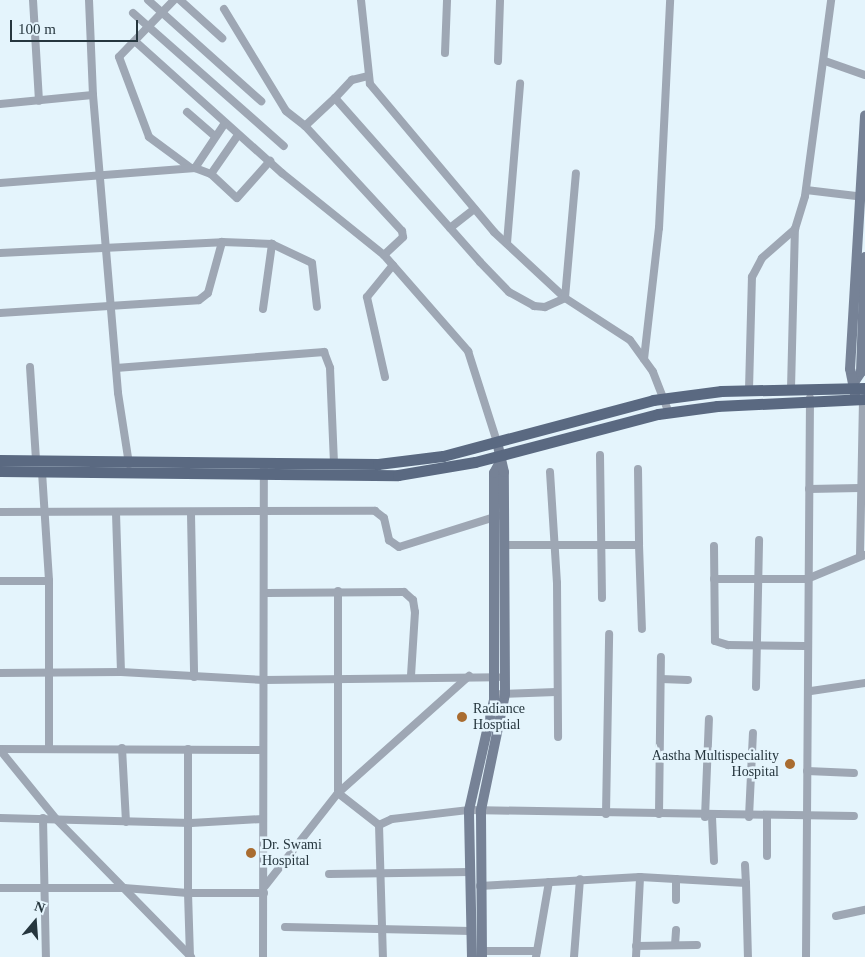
<!DOCTYPE html>
<html>
<head>
<meta charset="utf-8">
<style>
  body { margin:0 }
  #map { position:relative; width:865px; height:957px; overflow:hidden; background:#e4f4fc; font-family:"Times New Roman",serif }
  div>[style] { position:absolute }
  .street>* { height:8px; margin:-4px; padding:0 4px; transform-origin:4px; border-radius:4px; background:#9ea7b4 }
  .secondary>* { height:10px; margin:-5px; padding:0 5px; transform-origin:5px; border-radius:5px; background:#768296 }
  .primary>* { height:11px; margin:-5.5px; padding:0 5.5px; transform-origin:5.5px; border-radius:5.5px; background:#5a6981 }
  .dots>* { width:14px; height:14px; translate:-50% -50%; box-sizing:border-box; border:2px solid #e4f4fc; border-radius:50% }
  span { translate:-50% -50%; white-space:nowrap; text-align:center; line-height:1.15; -webkit-text-stroke:5px #e4f4fc; paint-order:stroke }
  .poi-label { font-size:14px; color:#26363e }
  .left { translate:0 -50%; text-align:left }
  .right { translate:-100% -50%; text-align:right }
  .north { position:absolute; left:10px; top:897px; width:50px; height:50px; -webkit-text-stroke:4px #e4f4fc; paint-order:stroke; rotate:18deg; font-size:14px; font-weight:700; line-height:20px; text-align:center; color:#26363e }
  .north::after { content:''; display:block; margin:auto; width:18px; height:22px; background:#26363e; clip-path:polygon(50% 0,100% 100%,50% 72%,0 100%) }
  .scale { position:absolute; left:10px; top:20px; width:128px; height:22px; box-sizing:border-box; border:2px solid #26363e; border-top:0; padding-left:6px; font-size:15px; line-height:18px; white-space:nowrap; color:#26363e; -webkit-text-stroke:4px #e4f4fc; paint-order:stroke }
</style>
</head>
<body>
<div id="map">
  <div class="street">
    <i style="left:33px;top:0;width:101px;rotate:86.6deg"></i>
    <i style="left:89px;top:0;width:95px;rotate:87.6deg"></i>
    <i style="left:148px;top:0;width:152px;rotate:41.8deg"></i>
    <i style="left:174px;top:0;width:79px;rotate:134deg"></i>
    <i style="left:119px;top:57px;width:85px;rotate:69.4deg"></i>
    <i style="left:149px;top:137px;width:52px;rotate:36.4deg"></i>
    <i style="left:180px;top:0;width:57px;rotate:42.1deg"></i>
    <i style="left:361px;top:0;width:84px;rotate:83.9deg"></i>
    <i style="left:370px;top:84px;width:193px;rotate:50deg"></i>
    <i style="left:494px;top:232px;width:97px;rotate:42.9deg"></i>
    <i style="left:565px;top:298px;width:77px;rotate:32.9deg"></i>
    <i style="left:630px;top:340px;width:39px;rotate:54deg"></i>
    <i style="left:653px;top:372px;width:44px;rotate:68.7deg"></i>
    <i style="left:224px;top:9px;width:119px;rotate:58.7deg"></i>
    <i style="left:286px;top:111px;width:24px;rotate:38deg"></i>
    <i style="left:133px;top:13px;width:201px;rotate:41.4deg"></i>
    <i style="left:137px;top:43px;width:195px;rotate:41.9deg"></i>
    <i style="left:282px;top:173px;width:131px;rotate:38.8deg"></i>
    <i style="left:384px;top:255px;width:128px;rotate:48.8deg"></i>
    <i style="left:468px;top:351px;width:96px;rotate:72.3deg"></i>
    <i style="left:445px;top:53px;width:53px;rotate:-87.8deg"></i>
    <i style="left:498px;top:61px;width:61px;rotate:-88.1deg"></i>
    <i style="left:825px;top:61px;width:42px;rotate:19.3deg"></i>
    <i style="left:335px;top:98px;width:25px;rotate:-47deg"></i>
    <i style="left:352px;top:80px;width:16px;rotate:-14deg"></i>
    <i style="left:0;top:104px;width:93px;rotate:-5.5deg"></i>
    <i style="left:93px;top:95px;width:299px;rotate:85.2deg"></i>
    <i style="left:118px;top:393px;width:72px;rotate:81.2deg"></i>
    <i style="left:187px;top:112px;width:37px;rotate:41deg"></i>
    <i style="left:195px;top:168px;width:54px;rotate:-56.3deg"></i>
    <i style="left:211px;top:174px;width:47px;rotate:-55.3deg"></i>
    <i style="left:0;top:183px;width:196px;rotate:-4.4deg"></i>
    <i style="left:195px;top:168px;width:17px;rotate:21deg"></i>
    <i style="left:211px;top:174px;width:35px;rotate:43deg"></i>
    <i style="left:237px;top:198px;width:50px;rotate:-48.3deg"></i>
    <i style="left:806px;top:190px;width:59px;rotate:6.8deg"></i>
    <i style="left:450px;top:228px;width:31px;rotate:-38deg"></i>
    <i style="left:507px;top:243px;width:160px;rotate:-85.3deg"></i>
    <i style="left:0;top:253px;width:222px;rotate:-2.8deg"></i>
    <i style="left:222px;top:242px;width:50px;rotate:2.3deg"></i>
    <i style="left:272px;top:244px;width:44px;rotate:25.4deg"></i>
    <i style="left:312px;top:263px;width:44px;rotate:83.5deg"></i>
    <i style="left:384px;top:255px;width:26px;rotate:-43deg"></i>
    <i style="left:403px;top:237px;width:6px;rotate:-99deg"></i>
    <i style="left:402px;top:231px;width:143px;rotate:-132.7deg"></i>
    <i style="left:305px;top:126px;width:41px;rotate:-43deg"></i>
    <i style="left:335px;top:98px;width:219px;rotate:48.5deg"></i>
    <i style="left:480px;top:262px;width:42px;rotate:46deg"></i>
    <i style="left:509px;top:292px;width:29px;rotate:29deg"></i>
    <i style="left:534px;top:306px;width:11px;rotate:5deg"></i>
    <i style="left:545px;top:307px;width:22px;rotate:-24deg"></i>
    <i style="left:565px;top:298px;width:125px;rotate:-85deg"></i>
    <i style="left:263px;top:309px;width:66px;rotate:-82.1deg"></i>
    <i style="left:0;top:313px;width:199px;rotate:-3.7deg"></i>
    <i style="left:199px;top:300px;width:11px;rotate:-38deg"></i>
    <i style="left:208px;top:293px;width:53px;rotate:-74.6deg"></i>
    <i style="left:644px;top:359px;width:132px;rotate:-83.5deg"></i>
    <i style="left:659px;top:228px;width:228px;rotate:-87.2deg"></i>
    <i style="left:30px;top:367px;width:94px;rotate:86.3deg"></i>
    <i style="left:116px;top:368px;width:209px;rotate:-4.4deg"></i>
    <i style="left:324px;top:352px;width:17px;rotate:69deg"></i>
    <i style="left:330px;top:368px;width:96px;rotate:87.6deg"></i>
    <i style="left:385px;top:377px;width:82px;rotate:-102.7deg"></i>
    <i style="left:367px;top:297px;width:41px;rotate:-50.9deg"></i>
    <i style="left:791px;top:389px;width:160px;rotate:-88.6deg"></i>
    <i style="left:795px;top:229px;width:34px;rotate:-73deg"></i>
    <i style="left:805px;top:196px;width:198px;rotate:-82.4deg"></i>
    <i style="left:749px;top:390px;width:113px;rotate:-88.5deg"></i>
    <i style="left:752px;top:277px;width:21px;rotate:-62deg"></i>
    <i style="left:762px;top:258px;width:44px;rotate:-41.3deg"></i>
    <i style="left:600px;top:455px;width:143px;rotate:89.2deg"></i>
    <i style="left:638px;top:469px;width:76px;rotate:89.2deg"></i>
    <i style="left:42px;top:472px;width:109px;rotate:86.3deg"></i>
    <i style="left:49px;top:581px;width:167px;rotate:90deg"></i>
    <i style="left:550px;top:472px;width:111px;rotate:86.4deg"></i>
    <i style="left:557px;top:583px;width:154px;rotate:89.6deg"></i>
    <i style="left:809px;top:489px;width:51px;rotate:-1.1deg"></i>
    <i style="left:0;top:512px;width:375px;rotate:-0.2deg"></i>
    <i style="left:375px;top:511px;width:11px;rotate:38deg"></i>
    <i style="left:384px;top:518px;width:23px;rotate:77deg"></i>
    <i style="left:389px;top:540px;width:12px;rotate:35deg"></i>
    <i style="left:399px;top:547px;width:104px;rotate:-17.4deg"></i>
    <i style="left:116px;top:513px;width:159px;rotate:88.2deg"></i>
    <i style="left:191px;top:514px;width:163px;rotate:88.9deg"></i>
    <i style="left:504px;top:545px;width:135px"></i>
    <i style="left:639px;top:545px;width:84px;rotate:88deg"></i>
    <i style="left:714px;top:546px;width:95px;rotate:89.4deg"></i>
    <i style="left:715px;top:641px;width:14px;rotate:17deg"></i>
    <i style="left:728px;top:645px;width:77px;rotate:0.7deg"></i>
    <i style="left:860px;top:556px;width:157px;rotate:-88.9deg"></i>
    <i style="left:714px;top:579px;width:93px"></i>
    <i style="left:807px;top:579px;width:63px;rotate:-22.5deg"></i>
    <i style="left:0;top:581px;width:49px"></i>
    <i style="left:338px;top:591px;width:202px;rotate:90deg"></i>
    <i style="left:338px;top:793px;width:52px;rotate:38deg"></i>
    <i style="left:379px;top:825px;width:132px;rotate:88.3deg"></i>
    <i style="left:267px;top:593px;width:137px;rotate:-0.4deg"></i>
    <i style="left:404px;top:592px;width:12px;rotate:42deg"></i>
    <i style="left:413px;top:600px;width:12px;rotate:81deg"></i>
    <i style="left:415px;top:612px;width:63px;rotate:93.6deg"></i>
    <i style="left:0;top:673px;width:121px;rotate:-0.5deg"></i>
    <i style="left:121px;top:672px;width:143px;rotate:3.2deg"></i>
    <i style="left:264px;top:680px;width:234px;rotate:-0.7deg"></i>
    <i style="left:661px;top:679px;width:27px;rotate:2deg"></i>
    <i style="left:756px;top:687px;width:147px;rotate:-88.8deg"></i>
    <i style="left:811px;top:691px;width:55px;rotate:-8.4deg"></i>
    <i style="left:501px;top:694px;width:55px;rotate:-2.1deg"></i>
    <i style="left:122px;top:748px;width:74px;rotate:86.9deg"></i>
    <i style="left:0;top:749px;width:262px;rotate:0.2deg"></i>
    <i style="left:188px;top:749px;width:144px;rotate:90deg"></i>
    <i style="left:188px;top:893px;width:76px"></i>
    <i style="left:0;top:750px;width:89px;rotate:50.9deg"></i>
    <i style="left:56px;top:819px;width:193px;rotate:45.6deg"></i>
    <i style="left:807px;top:771px;width:47px;rotate:2.4deg"></i>
    <i style="left:606px;top:814px;width:180px;rotate:-89deg"></i>
    <i style="left:659px;top:814px;width:157px;rotate:-89.3deg"></i>
    <i style="left:705px;top:817px;width:98px;rotate:-87.7deg"></i>
    <i style="left:712px;top:817px;width:44px;rotate:87.4deg"></i>
    <i style="left:749px;top:817px;width:84px;rotate:-87.3deg"></i>
    <i style="left:0;top:818px;width:191px;rotate:1.5deg"></i>
    <i style="left:191px;top:823px;width:72px;rotate:-3.2deg"></i>
    <i style="left:43px;top:818px;width:139px;rotate:88.8deg"></i>
    <i style="left:379px;top:825px;width:14px;rotate:-25deg"></i>
    <i style="left:392px;top:819px;width:78px;rotate:-6.7deg"></i>
    <i style="left:469px;top:810px;width:385px;rotate:0.9deg"></i>
    <i style="left:767px;top:856px;width:39px;rotate:-90deg"></i>
    <i style="left:745px;top:865px;width:18px;rotate:87deg"></i>
    <i style="left:329px;top:874px;width:141px;rotate:-0.8deg"></i>
    <i style="left:265px;top:886px;width:118px;rotate:-51.9deg"></i>
    <i style="left:338px;top:793px;width:176px;rotate:-41.8deg"></i>
    <i style="left:480px;top:886px;width:160px;rotate:-3.2deg"></i>
    <i style="left:640px;top:877px;width:106px;rotate:3.2deg"></i>
    <i style="left:746px;top:883px;width:74px;rotate:88.5deg"></i>
    <i style="left:0;top:888px;width:124px"></i>
    <i style="left:124px;top:888px;width:64px;rotate:4.5deg"></i>
    <i style="left:188px;top:893px;width:64px;rotate:88.2deg"></i>
    <i style="left:676px;top:900px;width:21px;rotate:-90deg"></i>
    <i style="left:836px;top:916px;width:30px;rotate:-12deg"></i>
    <i style="left:285px;top:927px;width:186px;rotate:1.2deg"></i>
    <i style="left:675px;top:945px;width:15px;rotate:-86deg"></i>
    <i style="left:636px;top:946px;width:61px;rotate:-0.9deg"></i>
    <i style="left:482px;top:951px;width:55px"></i>
    <i style="left:263px;top:957px;width:488px;rotate:-89.9deg"></i>
    <i style="left:536px;top:957px;width:76px;rotate:-80.2deg"></i>
    <i style="left:574px;top:957px;width:78px;rotate:-85.6deg"></i>
    <i style="left:636px;top:957px;width:80px;rotate:-87.1deg"></i>
    <i style="left:806px;top:957px;width:559px;rotate:-89.59deg"></i>
  </div>
  <div class="secondary">
    <i style="left:855px;top:381px;width:11px;rotate:-56deg"></i>
    <i style="left:861px;top:372px;width:115px;rotate:-88deg"></i>
    <i style="left:855px;top:394px;width:25px;rotate:-101deg"></i>
    <i style="left:850px;top:369px;width:254px;rotate:-86.6deg"></i>
    <i style="left:472px;top:957px;width:147px;rotate:-91.2deg"></i>
    <i style="left:469px;top:810px;width:113px;rotate:-77.2deg"></i>
    <i style="left:494px;top:700px;width:227px;rotate:-90deg"></i>
    <i style="left:494px;top:473px;width:10px;rotate:-61deg"></i>
    <i style="left:482px;top:957px;width:147px;rotate:-90.4deg"></i>
    <i style="left:481px;top:810px;width:118px;rotate:-78.3deg"></i>
    <i style="left:505px;top:694px;width:222px;rotate:-90.3deg"></i>
    <i style="left:504px;top:472px;width:31px;rotate:-103deg"></i>
  </div>
  <div class="primary">
    <i style="left:0;top:460px;width:378px;rotate:0.6deg"></i>
    <i style="left:378px;top:464px;width:65px;rotate:-7deg"></i>
    <i style="left:443px;top:456px;width:217px;rotate:-14.9deg"></i>
    <i style="left:653px;top:400px;width:69px;rotate:-7.5deg"></i>
    <i style="left:721px;top:391px;width:144px;rotate:-1.2deg"></i>
    <i style="left:0;top:471px;width:398px;rotate:0.6deg"></i>
    <i style="left:398px;top:475px;width:78px;rotate:-9.6deg"></i>
    <i style="left:475px;top:462px;width:189px;rotate:-14.7deg"></i>
    <i style="left:658px;top:414px;width:60px;rotate:-7.7deg"></i>
    <i style="left:717px;top:406px;width:148px;rotate:-2.7deg"></i>
  </div>
  <div class="dots">
    <i style="left:462px;top:717px;background:#a96c30"></i>
    <i style="left:790px;top:764px;background:#a96c30"></i>
    <i style="left:251px;top:853px;background:#a96c30"></i>
  </div>
  <div class="poi-label">
    <span class="left" style="left:473px;top:717px">Radiance<br>Hosptial</span>
    <span class="right" style="left:779px;top:764px">Aastha Multispeciality<br>Hospital</span>
    <span class="left" style="left:262px;top:853px">Dr. Swami<br>Hospital</span>
  </div>
  <div class="north">N</div>
  <div class="scale">100 m</div>
</div>
</body>
</html>
